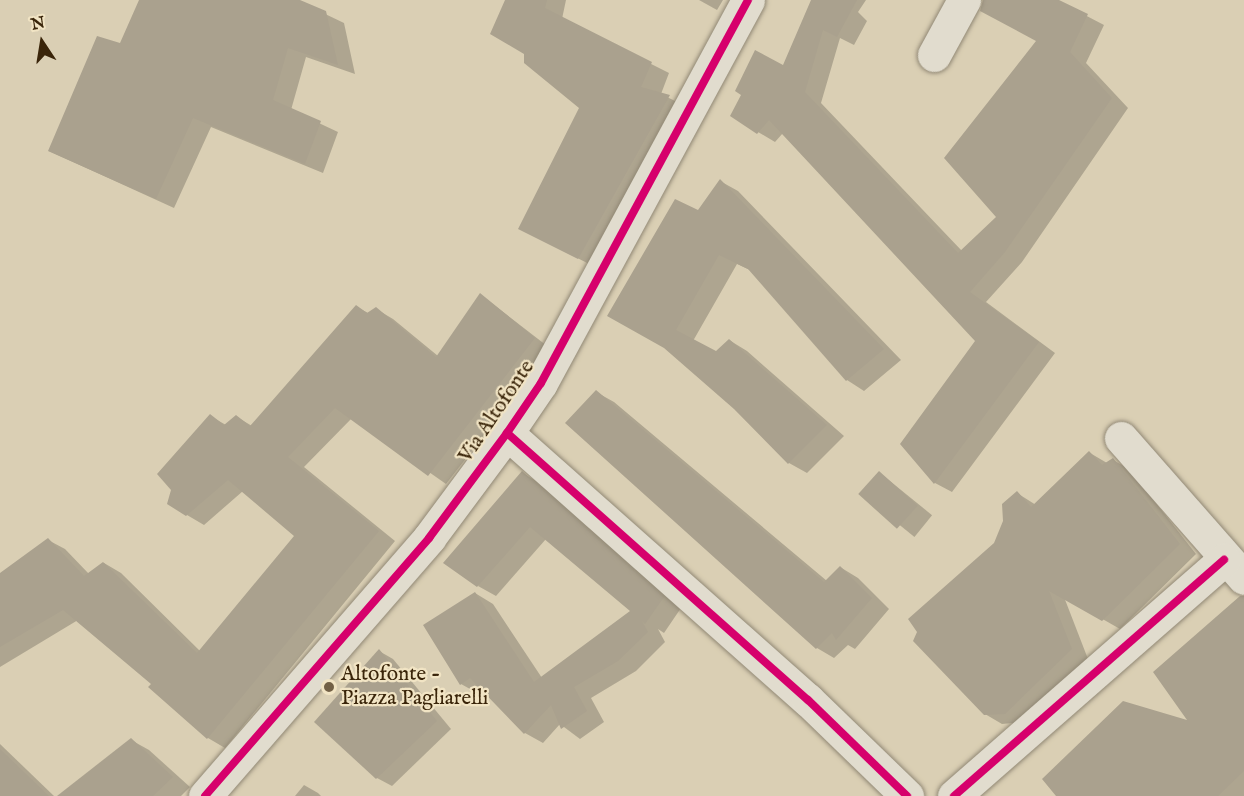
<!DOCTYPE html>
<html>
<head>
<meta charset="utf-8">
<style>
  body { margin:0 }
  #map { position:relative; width:1244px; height:796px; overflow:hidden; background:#dacfb4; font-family:"IM FELL English",serif }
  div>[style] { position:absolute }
  .shadow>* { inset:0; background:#0003; transform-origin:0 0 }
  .building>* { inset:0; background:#aaa18e; transform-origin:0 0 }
  .roads { filter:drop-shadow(0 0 2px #918875) drop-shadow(0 0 2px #918875) }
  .minor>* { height:33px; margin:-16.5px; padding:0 16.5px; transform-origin:16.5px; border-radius:16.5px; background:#e1dcce }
  .cycleway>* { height:8px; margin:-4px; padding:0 4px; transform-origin:4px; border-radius:4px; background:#d6006c }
  .dots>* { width:16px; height:16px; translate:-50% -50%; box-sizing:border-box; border:3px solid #f1e4c4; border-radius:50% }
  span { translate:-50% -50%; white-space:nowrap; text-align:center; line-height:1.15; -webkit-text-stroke:4.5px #f1e4c4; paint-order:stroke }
  .street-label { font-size:21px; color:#3a250a }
  .poi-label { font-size:21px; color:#3a250a }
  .left { translate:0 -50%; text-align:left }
  .north { position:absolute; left:12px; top:12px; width:60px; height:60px; -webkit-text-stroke:4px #f1e4c4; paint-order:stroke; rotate:348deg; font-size:16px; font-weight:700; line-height:24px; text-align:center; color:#3a250a }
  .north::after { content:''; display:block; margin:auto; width:21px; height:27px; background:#3a250a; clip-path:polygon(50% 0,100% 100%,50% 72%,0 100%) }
</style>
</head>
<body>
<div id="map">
  <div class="shadow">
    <i style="clip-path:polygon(141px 0,296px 0,344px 23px,355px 74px,306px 57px,291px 110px,338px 132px,323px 173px,211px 127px,174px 208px,49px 151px,121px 45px)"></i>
    <i style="clip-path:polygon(507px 0,566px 0,562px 19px,669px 73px,661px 94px,687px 107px,597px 268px,538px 238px,581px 108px,525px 53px)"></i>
    <i style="clip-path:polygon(699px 0,723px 0,717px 10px)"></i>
    <i style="clip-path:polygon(813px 0,866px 0,858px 12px,867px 21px,854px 45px,840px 38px,821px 103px,962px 251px,998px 217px,1037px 41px,1000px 0,1056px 0,1104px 25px,1086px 63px,1128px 108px,1022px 262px,986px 302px,1055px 353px,952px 492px,935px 483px,902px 444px,977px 341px,783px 133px,775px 142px,758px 132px)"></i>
    <i style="clip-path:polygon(720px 181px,738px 191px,901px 360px,864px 391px,847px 380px,752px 271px,737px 264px,693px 341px,716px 353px,729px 340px,747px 351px,844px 436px,807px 473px,789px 463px,735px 408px,666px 347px,698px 212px)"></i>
    <i style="clip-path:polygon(481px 295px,551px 349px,446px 484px,352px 418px,304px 467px,395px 541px,225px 748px,208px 738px,153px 684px,78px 620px,0 667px,0 575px,48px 540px,65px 549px,89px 574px,104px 563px,121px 573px,200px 651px,296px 536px,243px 491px,204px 525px,187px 515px,210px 416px,226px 425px,237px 417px,252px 426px,357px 307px,368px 313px,376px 309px,393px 319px,438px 356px)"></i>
    <i style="clip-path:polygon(596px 392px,614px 402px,827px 581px,840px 567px,858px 578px,889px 609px,855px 649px,848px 645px,834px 658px,817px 648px)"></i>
    <i style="clip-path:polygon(1090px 453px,1107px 463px,1113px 460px,1129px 469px,1196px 554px,1120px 629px,1064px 597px,1088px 659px,1022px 722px,1002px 724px,985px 714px,995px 544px,1017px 493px,1036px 505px)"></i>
    <i style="clip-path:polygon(522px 473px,540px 483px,681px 608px,664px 633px,658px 629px,665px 642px,636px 671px,591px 698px,604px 722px,580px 739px,560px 724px,543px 743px,525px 733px,484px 690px,479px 694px,461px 684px,475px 593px,493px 604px,542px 678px,633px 611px,546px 539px,496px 596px,478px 586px)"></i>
    <i style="left:880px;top:473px;width:67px;height:28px;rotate:39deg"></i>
    <i style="clip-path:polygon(1244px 606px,1244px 796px,1058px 796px,1191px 723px)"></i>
    <i style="clip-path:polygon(379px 651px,393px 659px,451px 729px,392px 786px,377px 778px,316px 722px)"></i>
    <i style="clip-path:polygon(131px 740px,149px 750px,190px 787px,181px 796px,59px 796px)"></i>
    <i style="clip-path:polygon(0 744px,54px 796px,0 796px)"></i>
    <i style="clip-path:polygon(304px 785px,318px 793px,321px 796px,295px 796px)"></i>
  </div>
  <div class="building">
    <i style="clip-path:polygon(139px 0,300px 0,326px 11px,338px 65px,288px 48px,273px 100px,321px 121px,305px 164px,193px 118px,156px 199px,48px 151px,97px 36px,120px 43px)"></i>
    <i style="clip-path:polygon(505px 0,547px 0,545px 8px,652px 62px,641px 87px,670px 95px,578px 259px,518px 229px,579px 108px,524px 63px,524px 54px,490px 34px)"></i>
    <i style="clip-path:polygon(811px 0,857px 0,837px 37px,823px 30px,805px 92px,958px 253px,996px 217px,944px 158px,1036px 41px,980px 11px,983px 0,1059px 0,1088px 14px,1070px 52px,1112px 98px,1005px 252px,970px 292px,1039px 342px,934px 484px,900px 444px,975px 341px,769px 120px,757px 134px,730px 116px,741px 95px,735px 91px,755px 50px,783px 65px)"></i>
    <i style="clip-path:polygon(720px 179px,884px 349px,846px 381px,748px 269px,719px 255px,676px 330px,716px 351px,729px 339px,827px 425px,788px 464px,734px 409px,664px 348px,607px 316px,675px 199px,698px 210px)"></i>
    <i style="clip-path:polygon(480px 293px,535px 338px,428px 476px,335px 408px,288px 457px,379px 531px,207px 739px,148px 687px,151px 684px,63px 610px,0 647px,0 573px,48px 538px,84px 576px,103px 562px,197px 653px,294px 536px,228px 480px,186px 516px,167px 504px,171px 490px,157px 474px,210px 414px,224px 425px,236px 415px,250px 426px,356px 305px,367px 313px,376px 307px,436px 357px)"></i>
    <i style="clip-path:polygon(596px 390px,824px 582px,840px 566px,872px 598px,836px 640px,832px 633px,816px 649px,565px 423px)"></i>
    <i style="clip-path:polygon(1089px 451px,1102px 465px,1113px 458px,1180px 544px,1102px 621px,1049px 591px,1072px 649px,1005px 714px,984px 715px,913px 641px,917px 632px,908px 619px,994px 543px,1003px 521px,1002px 504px,1017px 491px,1031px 507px)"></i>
    <i style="clip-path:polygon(522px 471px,664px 597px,645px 624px,642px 621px,648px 632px,618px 661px,574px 687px,587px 711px,561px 729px,551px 705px,524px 734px,470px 678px,460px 685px,423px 625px,475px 592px,534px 682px,630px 611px,530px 527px,477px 587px,443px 563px)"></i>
    <i style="left:879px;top:471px;width:52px;height:31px;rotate:42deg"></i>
    <i style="clip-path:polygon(1240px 596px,1244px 596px,1244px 771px,1218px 796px,1056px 796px,1042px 779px,1123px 701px,1187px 720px,1153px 672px)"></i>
    <i style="clip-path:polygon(379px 649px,437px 721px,376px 779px,314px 722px)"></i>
    <i style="clip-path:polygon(131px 738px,173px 777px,153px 796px,57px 796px)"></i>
    <i style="clip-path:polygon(0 749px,49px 796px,0 796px)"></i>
  </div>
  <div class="roads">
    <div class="minor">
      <i style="left:934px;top:55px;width:63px;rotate:-61.4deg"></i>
      <i style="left:507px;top:433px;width:402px;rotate:41.6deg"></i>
      <i style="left:808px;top:700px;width:138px;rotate:44.1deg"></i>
      <i style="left:1121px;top:438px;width:186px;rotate:48.7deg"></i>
      <i style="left:205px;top:796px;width:342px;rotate:-49deg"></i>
      <i style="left:429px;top:538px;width:131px;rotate:-53.4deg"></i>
      <i style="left:507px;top:433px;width:60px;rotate:-55.8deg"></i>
      <i style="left:541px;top:383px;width:435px;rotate:-61.6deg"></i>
      <i style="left:954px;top:796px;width:359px;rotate:-41.2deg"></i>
    </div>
  </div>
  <div class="cycleway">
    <i style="left:507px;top:433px;width:402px;rotate:41.6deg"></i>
    <i style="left:808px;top:700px;width:138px;rotate:44.1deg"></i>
    <i style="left:205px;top:796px;width:342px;rotate:-49deg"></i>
    <i style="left:429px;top:538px;width:131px;rotate:-53.4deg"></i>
    <i style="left:507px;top:433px;width:60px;rotate:-55.8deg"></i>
    <i style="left:541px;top:383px;width:435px;rotate:-61.6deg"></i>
    <i style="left:954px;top:796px;width:359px;rotate:-41.2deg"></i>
  </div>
  <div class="dots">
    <i style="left:329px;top:687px;background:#726046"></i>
  </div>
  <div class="street-label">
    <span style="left:497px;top:412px;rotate:-56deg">Via Altofonte</span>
  </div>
  <div class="poi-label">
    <span class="left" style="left:341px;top:687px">Altofonte -<br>Piazza Pagliarelli</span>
  </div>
  <div class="north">N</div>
</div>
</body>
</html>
